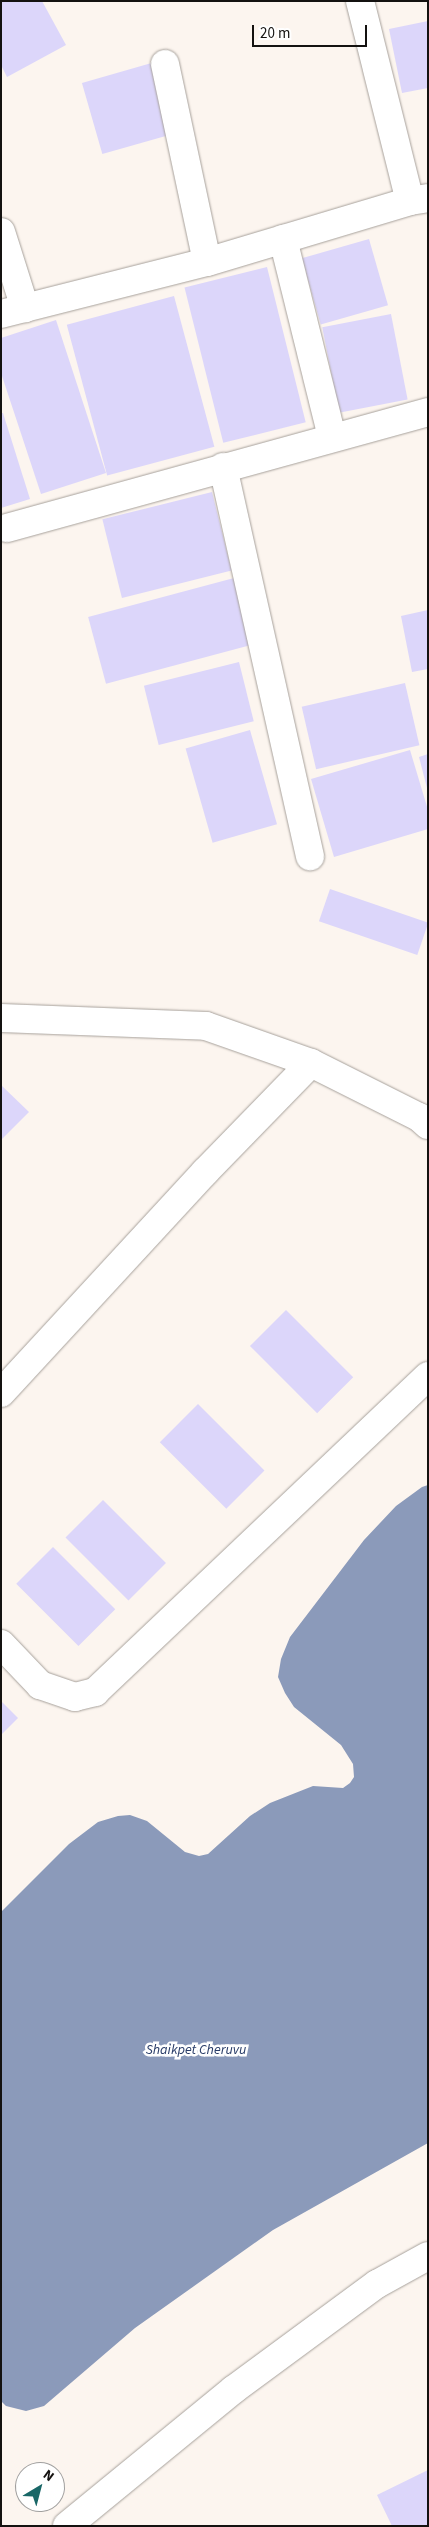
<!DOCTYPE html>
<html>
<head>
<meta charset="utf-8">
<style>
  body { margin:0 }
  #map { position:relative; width:429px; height:2527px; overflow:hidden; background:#fcf5ef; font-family:"Source Sans 3",sans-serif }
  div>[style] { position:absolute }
  .water>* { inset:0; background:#8b9aba }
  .building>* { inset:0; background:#dcd6fa; transform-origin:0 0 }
  .roads { filter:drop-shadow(0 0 1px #a7a19b) drop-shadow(0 0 1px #a7a19b) }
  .minor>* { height:28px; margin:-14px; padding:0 14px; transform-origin:14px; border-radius:14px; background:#fff }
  span { translate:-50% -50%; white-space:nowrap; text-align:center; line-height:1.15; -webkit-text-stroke:5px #fff; paint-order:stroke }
  .water-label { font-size:14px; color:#293c68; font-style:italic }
  .frame { position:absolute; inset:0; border:2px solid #141210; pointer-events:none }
  .north { position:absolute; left:15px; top:2462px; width:50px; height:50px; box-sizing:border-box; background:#fff; border:1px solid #a1a09f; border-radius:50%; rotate:37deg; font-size:14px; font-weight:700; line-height:20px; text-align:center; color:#141210 }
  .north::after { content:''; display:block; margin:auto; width:18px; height:22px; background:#196767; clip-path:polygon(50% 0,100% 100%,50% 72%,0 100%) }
  .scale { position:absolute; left:252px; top:25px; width:115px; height:22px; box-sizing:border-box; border:2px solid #141210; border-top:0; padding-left:6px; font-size:15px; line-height:18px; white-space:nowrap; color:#141210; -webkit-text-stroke:4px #fff; paint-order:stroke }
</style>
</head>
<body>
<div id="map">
  <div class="water">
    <i style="clip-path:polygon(428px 1485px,428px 2143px,273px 2230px,135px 2328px,44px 2406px,26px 2411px,6px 2406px,1px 2401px,1px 1912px,69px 1844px,98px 1822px,118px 1816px,130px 1815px,147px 1821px,185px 1852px,199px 1856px,208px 1854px,250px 1816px,270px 1803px,313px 1786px,343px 1788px,350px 1783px,354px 1777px,353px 1764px,341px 1745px,294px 1707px,285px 1693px,278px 1677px,281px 1659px,290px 1637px,364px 1540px,396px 1506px,422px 1487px)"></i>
  </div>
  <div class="building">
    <i style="clip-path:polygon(1px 1px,42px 1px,66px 45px,7px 77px,1px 65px)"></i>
    <i style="clip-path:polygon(428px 21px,428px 88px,402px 93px,389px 29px)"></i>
    <i style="left:155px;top:62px;width:74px;height:76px;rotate:74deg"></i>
    <i style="left:369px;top:239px;width:69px;height:70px;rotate:74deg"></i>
    <i style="left:267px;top:267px;width:160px;height:85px;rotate:76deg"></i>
    <i style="left:174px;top:296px;width:156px;height:111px;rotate:75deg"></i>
    <i style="left:391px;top:314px;width:87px;height:70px;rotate:79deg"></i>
    <i style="clip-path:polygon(56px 320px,106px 473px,41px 494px,1px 373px,1px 338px)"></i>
    <i style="clip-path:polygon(1px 413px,3px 413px,30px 499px,1px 508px)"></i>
    <i style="left:212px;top:492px;width:81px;height:113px;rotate:76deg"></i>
    <i style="left:234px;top:578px;width:69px;height:151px;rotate:75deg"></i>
    <i style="clip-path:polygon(428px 610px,428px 669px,412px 672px,401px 616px)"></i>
    <i style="left:239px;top:662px;width:61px;height:98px;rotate:76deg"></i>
    <i style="left:405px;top:683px;width:64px;height:106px;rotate:77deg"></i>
    <i style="left:250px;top:730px;width:98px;height:67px;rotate:74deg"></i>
    <i style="clip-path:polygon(410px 750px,428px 810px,428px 829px,334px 857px,311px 779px)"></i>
    <i style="clip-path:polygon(428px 754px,428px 787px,427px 788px,419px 757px)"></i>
    <i style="left:330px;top:889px;width:104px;height:34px;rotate:19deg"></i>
    <i style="clip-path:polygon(1px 1085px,29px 1112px,1px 1140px)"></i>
    <i style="left:286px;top:1310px;width:95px;height:51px;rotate:45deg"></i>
    <i style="left:198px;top:1404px;width:94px;height:54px;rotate:45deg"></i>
    <i style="left:103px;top:1500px;width:89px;height:53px;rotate:45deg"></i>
    <i style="left:53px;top:1547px;width:88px;height:52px;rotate:45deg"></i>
    <i style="clip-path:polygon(1px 1701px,18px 1718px,1px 1735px)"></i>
    <i style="clip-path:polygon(428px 2470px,428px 2526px,392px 2526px,377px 2495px)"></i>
  </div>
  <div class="roads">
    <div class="minor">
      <i style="left:360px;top:1px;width:206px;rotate:76deg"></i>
      <i style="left:165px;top:64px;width:202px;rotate:78deg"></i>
      <i style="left:1px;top:232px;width:80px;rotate:72.5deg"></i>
      <i style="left:283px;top:239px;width:204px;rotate:76.1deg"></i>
      <i style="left:1px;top:314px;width:212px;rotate:-14.2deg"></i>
      <i style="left:207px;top:262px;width:212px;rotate:-16.7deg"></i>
      <i style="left:410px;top:201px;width:18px;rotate:-9deg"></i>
      <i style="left:223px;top:467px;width:399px;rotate:77.4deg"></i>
      <i style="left:7px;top:528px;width:437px;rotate:-15.4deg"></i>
      <i style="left:1px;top:1018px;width:205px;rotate:2.2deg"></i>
      <i style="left:206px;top:1026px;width:111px;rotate:19.4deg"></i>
      <i style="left:311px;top:1063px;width:121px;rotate:26.6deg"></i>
      <i style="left:419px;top:1117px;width:12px;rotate:42deg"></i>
      <i style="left:1px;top:1393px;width:301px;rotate:-47.3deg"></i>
      <i style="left:205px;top:1172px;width:152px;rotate:-45.8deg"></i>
      <i style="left:1px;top:1644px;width:57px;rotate:46.4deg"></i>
      <i style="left:40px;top:1685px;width:37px;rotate:19deg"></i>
      <i style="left:75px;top:1697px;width:21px;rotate:-14deg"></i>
      <i style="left:95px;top:1692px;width:459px;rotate:-43.5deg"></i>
      <i style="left:67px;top:2526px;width:215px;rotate:-39.3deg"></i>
      <i style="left:233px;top:2390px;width:179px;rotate:-36.4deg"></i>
      <i style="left:377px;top:2284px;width:58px;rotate:-28.8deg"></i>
    </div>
  </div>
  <div class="water-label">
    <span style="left:196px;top:2050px">Shaikpet Cheruvu</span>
  </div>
  <div class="frame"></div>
  <div class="north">N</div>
  <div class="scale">20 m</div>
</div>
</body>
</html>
